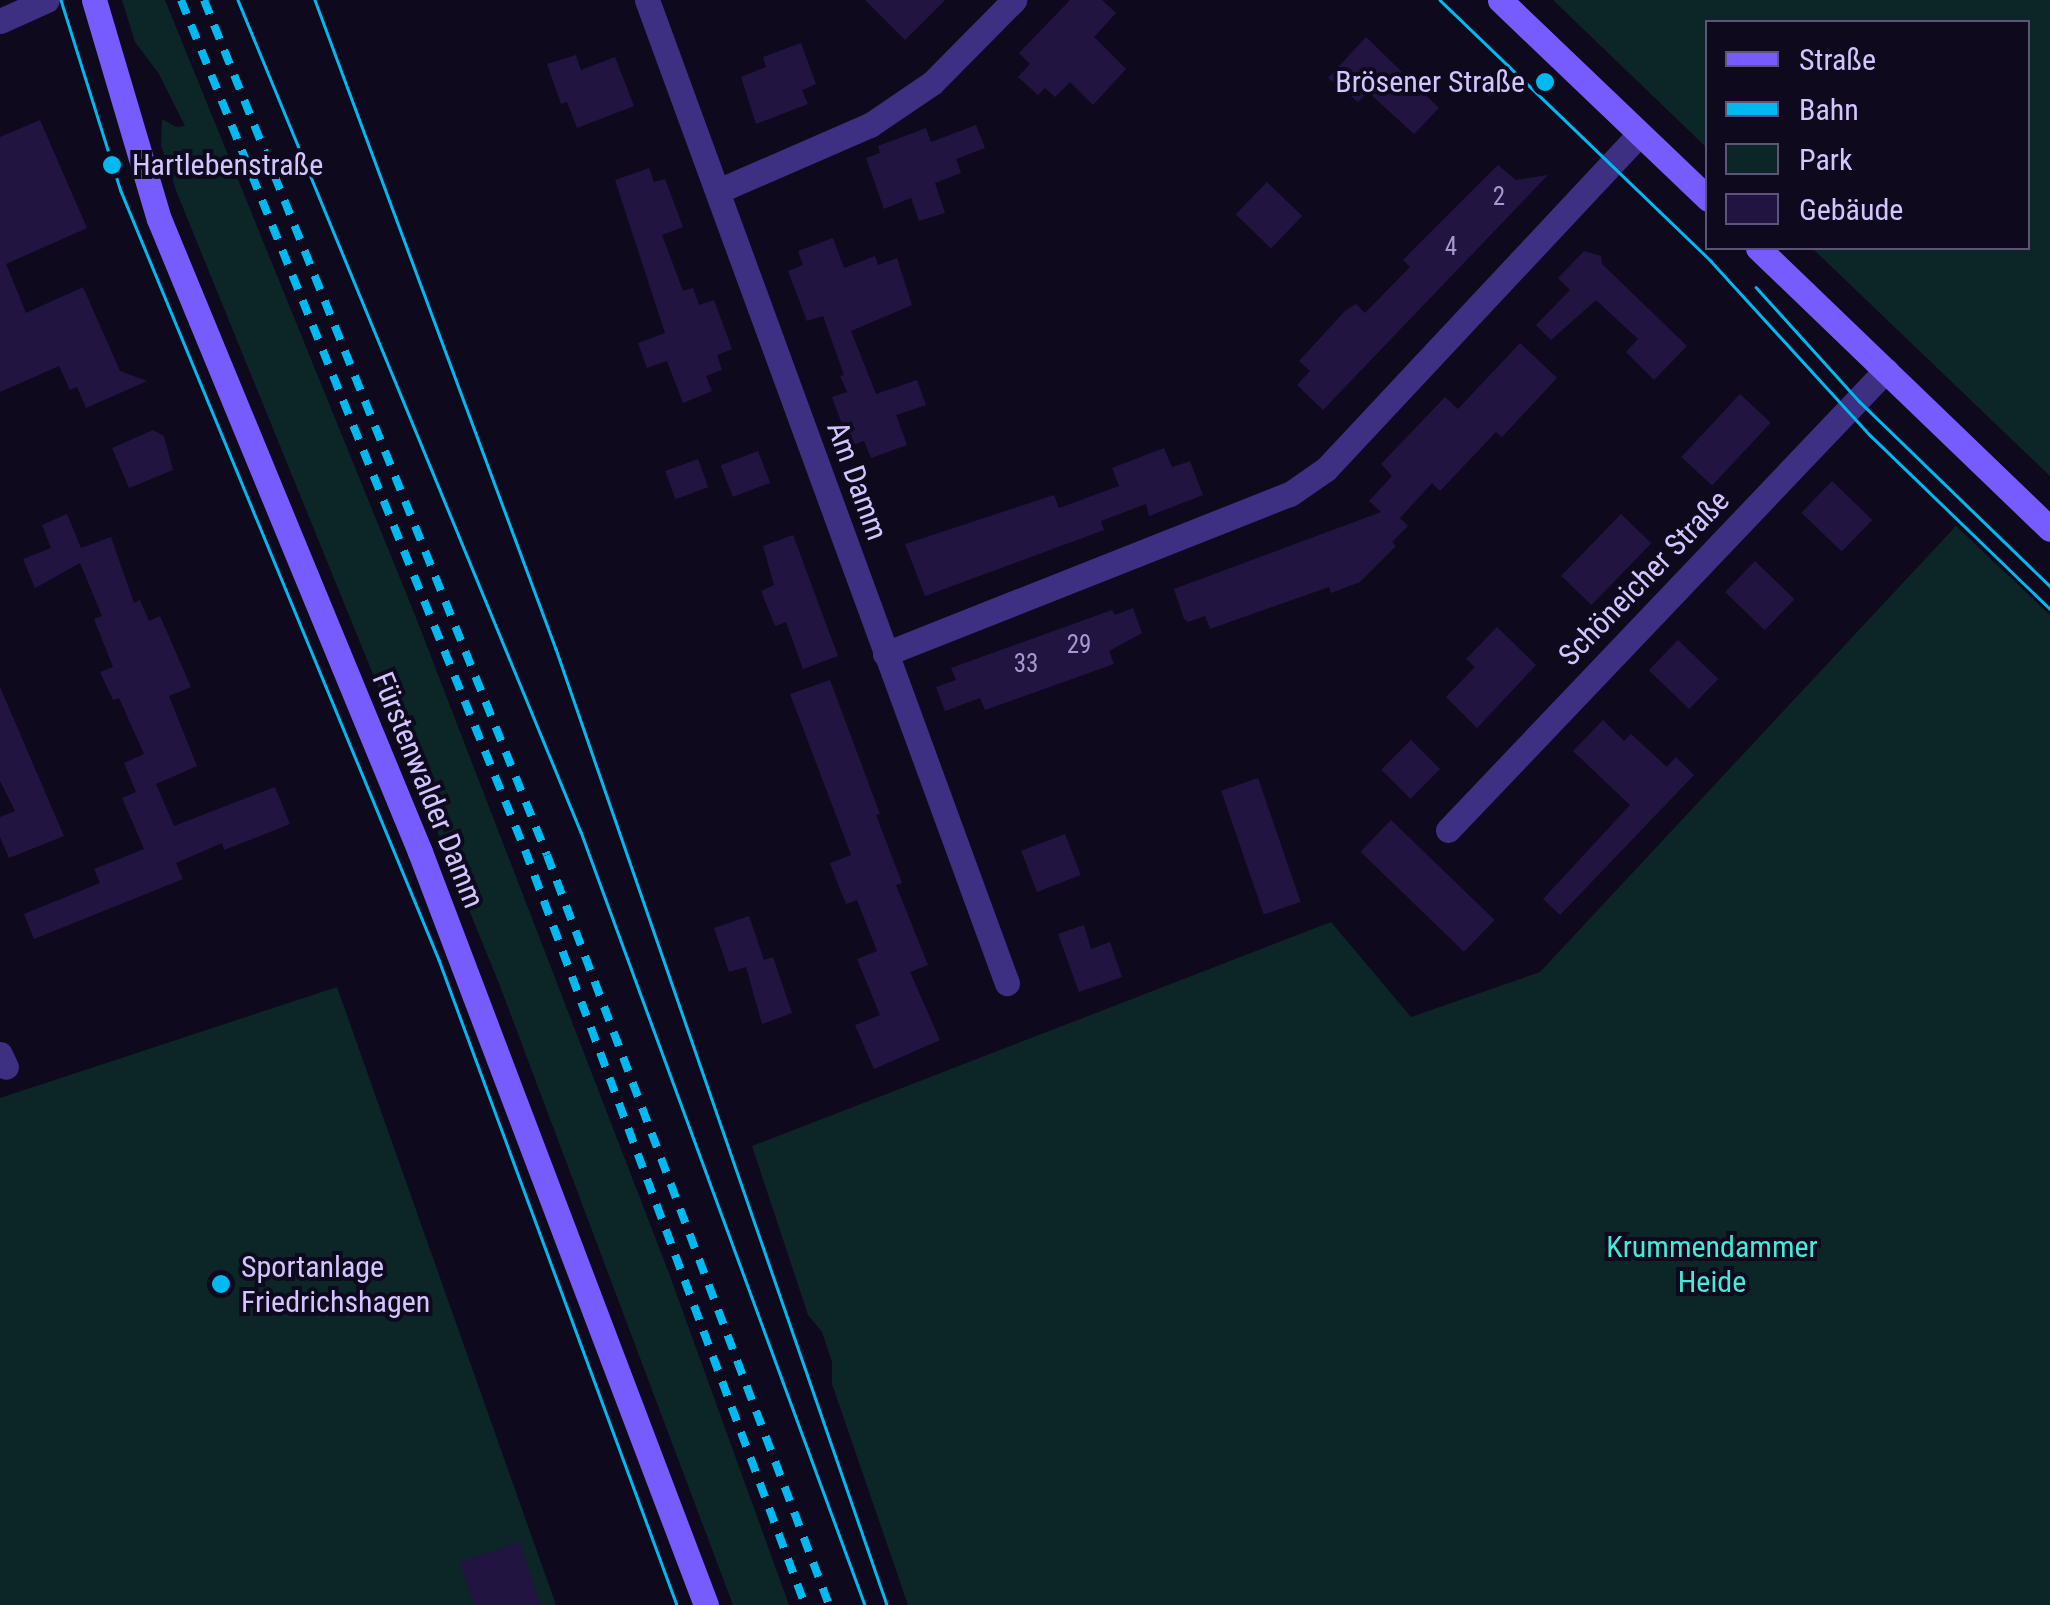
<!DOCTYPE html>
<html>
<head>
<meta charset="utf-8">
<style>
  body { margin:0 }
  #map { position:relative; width:2050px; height:1605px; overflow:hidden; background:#0f091d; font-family:"Roboto Condensed",sans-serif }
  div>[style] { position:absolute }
  .green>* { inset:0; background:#0c2527 }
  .building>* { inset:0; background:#221440; transform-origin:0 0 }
  .minor>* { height:25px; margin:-12.5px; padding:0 12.5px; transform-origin:12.5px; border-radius:12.5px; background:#3d2f81 }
  .secondary>* { height:25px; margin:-12.5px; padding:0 12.5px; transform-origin:12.5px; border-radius:12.5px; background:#765cff }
  .tram>* { height:2.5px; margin:-1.25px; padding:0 1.25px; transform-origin:1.25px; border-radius:1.25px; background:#00b9f0 }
  .rail>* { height:8px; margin-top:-4px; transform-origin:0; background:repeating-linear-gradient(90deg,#00b9f0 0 15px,transparent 0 27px) }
  .dots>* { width:28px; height:28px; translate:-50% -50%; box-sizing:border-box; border:5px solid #0f091d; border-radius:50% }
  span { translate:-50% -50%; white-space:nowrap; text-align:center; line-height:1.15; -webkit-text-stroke:8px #0f091d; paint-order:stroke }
  .number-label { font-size:25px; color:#a799cf }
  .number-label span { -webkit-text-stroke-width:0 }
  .poi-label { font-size:30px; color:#d3c5ff }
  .right { translate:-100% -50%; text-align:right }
  .left { translate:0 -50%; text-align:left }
  .street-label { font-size:30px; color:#d3c5ff }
  .park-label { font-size:30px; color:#46ead7 }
  .legend { position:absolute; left:1705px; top:20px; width:325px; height:230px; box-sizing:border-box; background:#0f091d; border:2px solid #5d5477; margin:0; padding:12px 18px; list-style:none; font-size:30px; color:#d3c5ff }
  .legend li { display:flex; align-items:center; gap:20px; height:50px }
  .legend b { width:50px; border:2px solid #5d5477 }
</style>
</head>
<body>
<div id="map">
  <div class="green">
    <i style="clip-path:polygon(122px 0,165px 0,415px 615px,670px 1276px,789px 1605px,733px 1605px,500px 986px,177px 193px,161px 145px,162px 119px,176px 127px,185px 126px,159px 74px,135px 42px)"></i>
    <i style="clip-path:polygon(1553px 0,2050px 0,2050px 476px,1812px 248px,2028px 248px,2028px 22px,1708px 22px,1707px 148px)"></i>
    <i style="clip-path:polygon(1956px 526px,2050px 615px,2050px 1605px,908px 1605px,832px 1384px,832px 1362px,822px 1332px,808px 1315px,752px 1146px,1331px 922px,1411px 1017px,1540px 972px)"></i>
    <i style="clip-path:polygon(337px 987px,556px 1605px,0 1605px,0 1098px)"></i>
  </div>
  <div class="building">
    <i style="clip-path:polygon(865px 0,945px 0,905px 40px)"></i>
    <i style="clip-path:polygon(1070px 0,1102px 0,1116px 13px,1094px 37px,1126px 69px,1093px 105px,1070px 82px,1055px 97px,1045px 88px,1038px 95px,1018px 77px,1030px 64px,1019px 53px)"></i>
    <i style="clip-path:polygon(1366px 37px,1439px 108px,1414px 134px,1368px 92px,1358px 102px,1328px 78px)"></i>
    <i style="clip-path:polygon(801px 43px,816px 84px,802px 90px,808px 104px,756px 124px,741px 77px,766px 67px,763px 57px)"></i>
    <i style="clip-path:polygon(576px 55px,581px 70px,615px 57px,634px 106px,577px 128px,567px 102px,561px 104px,547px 64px)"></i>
    <i style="clip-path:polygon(40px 120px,87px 228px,6px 264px,26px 313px,83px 287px,120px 371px,147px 381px,86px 408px,77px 387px,70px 390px,59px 366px,0 392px,0 137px)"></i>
    <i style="clip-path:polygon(976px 125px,985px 148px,956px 159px,961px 173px,935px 183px,945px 213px,919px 221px,911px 198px,884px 209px,866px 158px,880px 153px,878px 146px,926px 128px,931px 142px)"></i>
    <i style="clip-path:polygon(1498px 165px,1516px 180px,1548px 175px,1323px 410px,1297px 385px,1310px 371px,1299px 361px,1345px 311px,1356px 304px,1365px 313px,1410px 267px,1403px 260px)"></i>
    <i style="clip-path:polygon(649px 168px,654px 182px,665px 179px,683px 227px,662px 235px,683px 291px,693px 288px,699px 305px,714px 300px,732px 349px,717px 355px,722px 370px,706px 376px,712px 391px,683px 403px,667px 361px,647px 368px,638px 343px,665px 333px,615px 180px)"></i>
    <i style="left:1267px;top:182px;width:49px;height:45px;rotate:44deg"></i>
    <i style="clip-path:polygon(833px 238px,844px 268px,875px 256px,878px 265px,897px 258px,912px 305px,851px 331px,876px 394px,917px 380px,926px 405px,896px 415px,907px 445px,871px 458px,864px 441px,850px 446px,832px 397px,847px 392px,840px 376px,844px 375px,823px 316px,807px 321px,788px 271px,803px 265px,798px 251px)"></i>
    <i style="clip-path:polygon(1584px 251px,1601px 256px,1602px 264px,1687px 346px,1654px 380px,1626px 352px,1638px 339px,1596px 300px,1551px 340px,1536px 325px,1570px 290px,1558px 278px)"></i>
    <i style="clip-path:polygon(1520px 343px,1557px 378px,1502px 437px,1496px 432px,1440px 491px,1432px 483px,1400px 518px,1408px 526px,1392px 542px,1396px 546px,1360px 582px,1331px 593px,1329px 587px,1210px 629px,1205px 616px,1188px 622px,1184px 619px,1174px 589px,1381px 512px,1369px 501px,1392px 476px,1381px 464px,1445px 397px,1458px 409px)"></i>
    <i style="left:1740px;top:394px;width:42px;height:86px;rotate:43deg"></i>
    <i style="clip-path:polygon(153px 430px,164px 436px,173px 470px,129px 488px,112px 448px)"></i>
    <i style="clip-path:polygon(1164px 448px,1172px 467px,1190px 461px,1203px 495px,1149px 516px,1146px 504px,1101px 521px,1104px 530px,925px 596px,905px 544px,1054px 495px,1059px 508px,1119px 486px,1112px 468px)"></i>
    <i style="left:758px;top:451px;width:34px;height:40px;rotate:69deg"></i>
    <i style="left:698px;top:459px;width:30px;height:35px;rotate:70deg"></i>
    <i style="left:1832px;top:481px;width:56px;height:44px;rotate:44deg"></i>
    <i style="clip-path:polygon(67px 514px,81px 548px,111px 537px,134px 603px,140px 600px,149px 621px,160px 616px,191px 687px,169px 696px,197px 766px,156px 784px,174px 826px,275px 787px,290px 824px,224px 850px,222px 843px,176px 863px,183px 879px,34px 939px,24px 914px,100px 883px,94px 869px,144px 849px,122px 798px,136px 792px,124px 763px,144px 754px,119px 698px,113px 700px,100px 672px,113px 667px,94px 619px,102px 616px,80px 563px,35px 588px,23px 559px,51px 548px,42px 525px)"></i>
    <i style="left:1621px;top:514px;width:42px;height:86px;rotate:44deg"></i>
    <i style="clip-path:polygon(793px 535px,838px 656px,803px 669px,786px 622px,775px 626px,761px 591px,774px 585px,763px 546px)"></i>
    <i style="left:1755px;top:561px;width:55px;height:43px;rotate:44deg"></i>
    <i style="clip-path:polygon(1133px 608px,1142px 633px,1109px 651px,1114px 664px,985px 710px,980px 698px,945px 711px,936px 687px,956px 680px,951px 668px,1112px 610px,1115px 615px)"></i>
    <i style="clip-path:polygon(1497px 627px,1536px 665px,1477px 728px,1446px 697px,1475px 667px,1466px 659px)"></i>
    <i style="left:1678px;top:640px;width:56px;height:42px;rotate:44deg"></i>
    <i style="clip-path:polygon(830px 680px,880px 814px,876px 815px,902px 883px,896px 885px,928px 965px,910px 972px,940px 1040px,874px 1069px,855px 1025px,880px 1015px,857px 959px,877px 951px,857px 900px,846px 904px,837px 882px,830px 863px,851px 855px,790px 694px)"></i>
    <i style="clip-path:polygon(0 687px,64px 836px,9px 858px,0 837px,0 817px,15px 811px,0 781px)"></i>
    <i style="clip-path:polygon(1603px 720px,1624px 741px,1631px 734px,1667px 767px,1676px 757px,1694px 775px,1560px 915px,1543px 899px,1630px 805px,1573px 751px)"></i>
    <i style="left:1411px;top:740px;width:41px;height:42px;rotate:45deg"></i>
    <i style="left:1258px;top:778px;width:131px;height:39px;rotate:71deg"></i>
    <i style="left:1391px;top:820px;width:144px;height:44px;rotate:44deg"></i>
    <i style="left:1065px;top:834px;width:44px;height:47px;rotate:69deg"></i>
    <i style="clip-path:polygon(749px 916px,764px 960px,773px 957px,792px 1013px,762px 1024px,746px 967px,729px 972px,714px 928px)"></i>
    <i style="clip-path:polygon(1084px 925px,1091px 949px,1110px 942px,1122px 977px,1079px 992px,1058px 934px)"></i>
    <i style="clip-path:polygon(520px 1542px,540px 1605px,474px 1605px,460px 1562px)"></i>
  </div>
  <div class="minor">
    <i style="left:647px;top:0;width:1047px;rotate:69.89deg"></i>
    <i style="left:0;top:21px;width:51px;rotate:-24.1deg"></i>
    <i style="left:718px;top:191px;width:166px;rotate:-23.5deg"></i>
    <i style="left:870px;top:125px;width:75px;rotate:-34.1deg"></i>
    <i style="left:932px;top:83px;width:117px;rotate:-45.3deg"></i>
    <i style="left:885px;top:654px;width:435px;rotate:-21.6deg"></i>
    <i style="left:1290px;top:494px;width:44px;rotate:-34.8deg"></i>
    <i style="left:1326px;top:469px;width:458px;rotate:-46.9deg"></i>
    <i style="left:1448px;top:830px;width:635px;rotate:-46.4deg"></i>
    <i style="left:0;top:1054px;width:14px;rotate:65deg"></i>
  </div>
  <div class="secondary">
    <i style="left:94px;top:0;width:228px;rotate:73.5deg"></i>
    <i style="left:159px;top:219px;width:685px;rotate:67.59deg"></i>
    <i style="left:420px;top:852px;width:805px;rotate:69.2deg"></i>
    <i style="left:1500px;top:0;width:288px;rotate:43.7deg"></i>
    <i style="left:1758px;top:248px;width:405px;rotate:43.9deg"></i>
  </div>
  <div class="tram">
    <i style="left:61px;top:0;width:200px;rotate:72.6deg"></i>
    <i style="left:121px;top:191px;width:832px;rotate:67.53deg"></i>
    <i style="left:439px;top:960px;width:688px;rotate:69.75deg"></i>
    <i style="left:238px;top:0;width:900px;rotate:67.6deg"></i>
    <i style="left:581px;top:832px;width:824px;rotate:69.83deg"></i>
    <i style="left:315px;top:0;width:692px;rotate:69.63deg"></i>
    <i style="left:556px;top:649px;width:1012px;rotate:70.9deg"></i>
    <i style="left:1440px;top:0;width:376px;rotate:43.9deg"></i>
    <i style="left:1711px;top:261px;width:236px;rotate:47.6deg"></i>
    <i style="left:1870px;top:435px;width:250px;rotate:44deg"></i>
    <i style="left:1756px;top:287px;width:154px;rotate:47.9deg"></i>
    <i style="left:1859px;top:401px;width:266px;rotate:44.1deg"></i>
  </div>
  <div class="rail">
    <i style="left:181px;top:0;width:917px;rotate:67.97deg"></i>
    <i style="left:525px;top:850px;width:805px;rotate:69.65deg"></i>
    <i style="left:204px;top:0;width:921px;rotate:68.14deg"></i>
    <i style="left:547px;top:855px;width:801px;rotate:69.39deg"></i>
  </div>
  <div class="dots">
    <i style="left:1545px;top:82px;background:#00b9f0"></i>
    <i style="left:112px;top:165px;background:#00b9f0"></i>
    <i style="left:221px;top:1284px;background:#00b9f0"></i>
  </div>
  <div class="number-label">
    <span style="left:1499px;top:197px">2</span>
    <span style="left:1451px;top:247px">4</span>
    <span style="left:1079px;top:645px">29</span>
    <span style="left:1026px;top:664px">33</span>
  </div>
  <div class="poi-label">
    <span class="right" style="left:1525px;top:82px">Brösener Straße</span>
    <span class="left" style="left:132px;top:165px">Hartlebenstraße</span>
    <span class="left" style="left:241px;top:1284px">Sportanlage<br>Friedrichshagen</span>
  </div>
  <div class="street-label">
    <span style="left:857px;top:481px;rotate:70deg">Am Damm</span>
    <span style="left:1644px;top:578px;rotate:-46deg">Schöneicher Straße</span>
    <span style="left:428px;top:790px;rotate:68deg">Fürstenwalder Damm</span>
  </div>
  <div class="park-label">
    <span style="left:1712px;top:1264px">Krummendammer<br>Heide</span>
  </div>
  <ul class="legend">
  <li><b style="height:12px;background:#765cff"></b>Straße</li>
  <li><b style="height:12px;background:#00b9f0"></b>Bahn</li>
  <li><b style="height:28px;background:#0c2527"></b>Park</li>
  <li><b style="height:28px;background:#221440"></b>Gebäude</li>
  </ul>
</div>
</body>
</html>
